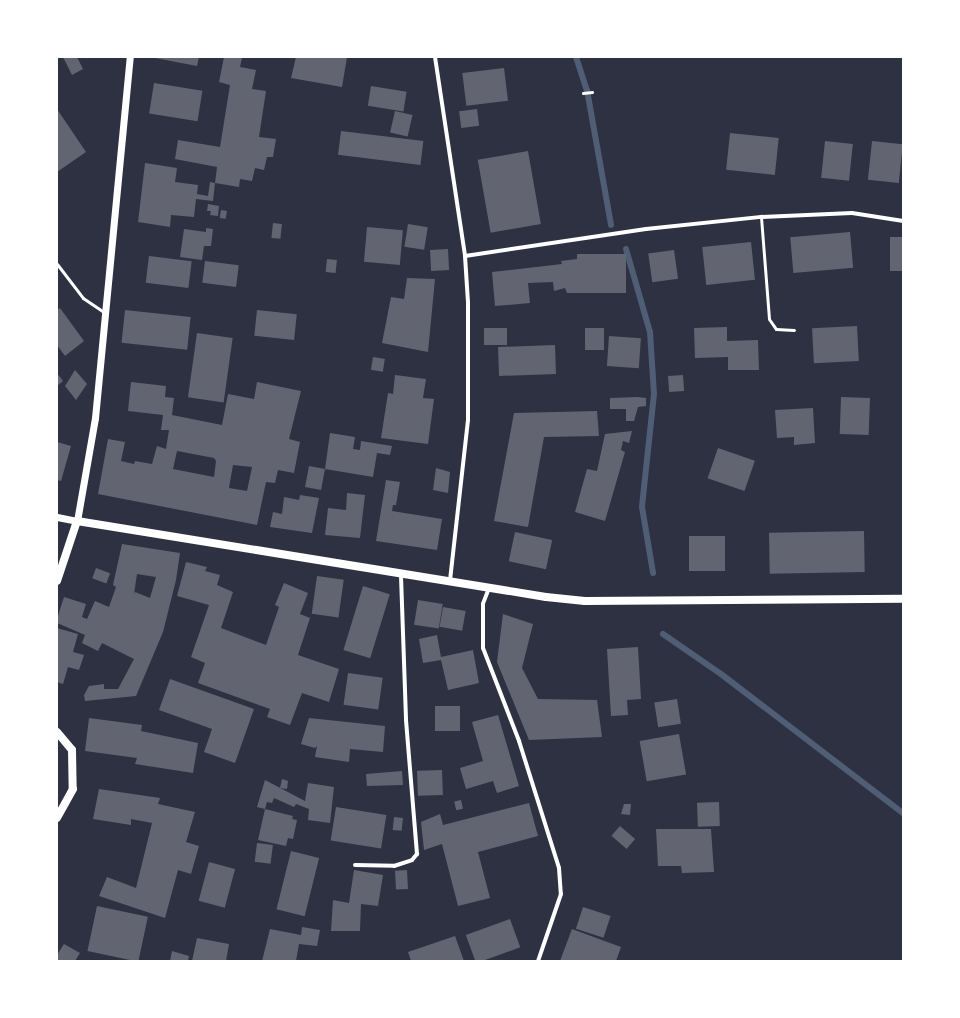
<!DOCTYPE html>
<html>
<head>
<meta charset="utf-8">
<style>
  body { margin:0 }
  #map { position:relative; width:960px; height:1018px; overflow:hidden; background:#2d3142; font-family:"DejaVu Sans",sans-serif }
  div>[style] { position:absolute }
  .stream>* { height:6px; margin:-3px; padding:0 3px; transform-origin:3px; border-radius:3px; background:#4f5d75 }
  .building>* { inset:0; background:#626471; transform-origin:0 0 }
  .path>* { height:2.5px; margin:-1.25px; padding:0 1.25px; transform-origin:1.25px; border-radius:1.25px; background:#fff }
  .service>* { height:3px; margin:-1.5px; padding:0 1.5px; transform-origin:1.5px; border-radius:1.5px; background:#fff }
  .minor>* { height:4px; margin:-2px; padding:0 2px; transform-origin:2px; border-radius:2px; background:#fff }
  .tertiary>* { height:7px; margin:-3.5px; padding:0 3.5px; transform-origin:3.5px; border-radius:3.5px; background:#fff }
  .secondary>* { height:8px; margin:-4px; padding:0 4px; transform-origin:4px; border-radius:4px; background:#fff }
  span { translate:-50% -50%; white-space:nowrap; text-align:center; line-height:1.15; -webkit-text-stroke:4px #fff; paint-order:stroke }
  .frame { position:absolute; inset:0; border:58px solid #fff; pointer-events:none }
</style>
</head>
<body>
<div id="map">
  <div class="stream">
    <i style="left:576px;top:57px;width:35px;rotate:72deg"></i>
    <i style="left:587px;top:90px;width:137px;rotate:79.9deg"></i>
    <i style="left:626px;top:249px;width:86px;rotate:73.9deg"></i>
    <i style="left:650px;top:332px;width:62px;rotate:86.3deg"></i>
    <i style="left:654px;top:394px;width:114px;rotate:96.1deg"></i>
    <i style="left:642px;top:507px;width:67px;rotate:80.5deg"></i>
    <i style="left:663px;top:634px;width:70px;rotate:34.6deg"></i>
    <i style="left:721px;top:674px;width:229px;rotate:37.4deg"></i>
  </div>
  <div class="building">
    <i style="clip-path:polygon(63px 57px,77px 57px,83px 69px,72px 75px)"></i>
    <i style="clip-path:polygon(150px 57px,199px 57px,197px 66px)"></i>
    <i style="clip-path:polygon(224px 57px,242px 58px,240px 67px,256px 70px,252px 89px,266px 91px,259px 137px,276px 139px,273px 157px,267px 157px,264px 170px,255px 168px,252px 181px,240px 179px,239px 187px,215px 183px,213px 201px,196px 199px,194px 217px,171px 215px,170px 227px,138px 222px,145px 163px,177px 168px,175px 182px,198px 185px,197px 194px,208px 196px,210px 182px,215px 183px,217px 167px,175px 159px,178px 140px,220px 147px,230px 85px,219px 82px)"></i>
    <i style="clip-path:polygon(296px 57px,347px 57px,342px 87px,291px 78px)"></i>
    <i style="left:504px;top:68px;width:33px;height:42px;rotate:83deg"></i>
    <i style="left:154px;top:83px;width:49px;height:31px;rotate:9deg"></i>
    <i style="left:371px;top:86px;width:36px;height:20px;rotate:9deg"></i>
    <i style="clip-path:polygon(57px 109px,86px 152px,57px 172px)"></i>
    <i style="left:477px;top:109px;width:17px;height:18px;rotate:83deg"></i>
    <i style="left:395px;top:111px;width:18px;height:22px;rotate:13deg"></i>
    <i style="left:341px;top:131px;width:83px;height:24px;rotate:7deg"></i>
    <i style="left:730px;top:133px;width:49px;height:37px;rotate:6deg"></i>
    <i style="left:825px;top:141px;width:28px;height:37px;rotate:6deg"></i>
    <i style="left:872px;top:141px;width:31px;height:39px;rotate:6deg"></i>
    <i style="left:528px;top:151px;width:74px;height:51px;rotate:80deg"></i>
    <i style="clip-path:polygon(208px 204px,219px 206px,218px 216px,210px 215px,211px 211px,207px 211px)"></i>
    <i style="left:221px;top:210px;width:6px;height:8px;rotate:9deg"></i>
    <i style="left:273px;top:223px;width:9px;height:15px;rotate:6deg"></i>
    <i style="left:408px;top:224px;width:20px;height:23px;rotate:9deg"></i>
    <i style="left:367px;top:227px;width:36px;height:35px;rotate:5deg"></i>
    <i style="clip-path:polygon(206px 228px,213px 229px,211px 246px,204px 246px,202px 260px,180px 257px,184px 229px,206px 232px)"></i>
    <i style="left:850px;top:232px;width:36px;height:60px;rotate:85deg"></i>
    <i style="left:903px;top:237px;width:34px;height:13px;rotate:90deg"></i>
    <i style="left:751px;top:242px;width:38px;height:49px;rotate:84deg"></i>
    <i style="left:448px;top:249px;width:21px;height:18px;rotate:87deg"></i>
    <i style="left:674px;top:250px;width:29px;height:26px;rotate:82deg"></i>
    <i style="clip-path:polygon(577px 254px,626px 254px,626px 293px,567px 293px,565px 288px,554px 291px,553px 282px,528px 283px,530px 303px,495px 306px,492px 272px,562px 264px,561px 261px,577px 259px)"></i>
    <i style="left:149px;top:256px;width:43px;height:27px;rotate:7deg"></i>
    <i style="left:327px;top:259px;width:10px;height:13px;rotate:6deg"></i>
    <i style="left:205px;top:261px;width:34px;height:22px;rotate:7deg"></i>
    <i style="clip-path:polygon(407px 278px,435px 279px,428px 352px,382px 343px,391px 297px,404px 299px)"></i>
    <i style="clip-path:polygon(60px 308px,84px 341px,65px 356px,57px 345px,57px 310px)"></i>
    <i style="left:125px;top:310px;width:66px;height:33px;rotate:6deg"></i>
    <i style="left:257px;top:310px;width:40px;height:26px;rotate:6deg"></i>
    <i style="left:857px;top:326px;width:35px;height:45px;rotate:87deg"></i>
    <i style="clip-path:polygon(727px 327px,727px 341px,758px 340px,759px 370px,728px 370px,728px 357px,695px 358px,694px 328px)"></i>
    <i style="left:484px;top:328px;width:23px;height:17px"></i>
    <i style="left:585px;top:328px;width:19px;height:22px"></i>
    <i style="left:197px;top:333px;width:36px;height:65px;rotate:8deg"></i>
    <i style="left:609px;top:336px;width:32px;height:30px;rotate:4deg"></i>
    <i style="left:555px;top:345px;width:29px;height:57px;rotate:88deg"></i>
    <i style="left:373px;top:357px;width:12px;height:13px;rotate:9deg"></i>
    <i style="clip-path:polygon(75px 370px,87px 384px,76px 400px,65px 386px)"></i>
    <i style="clip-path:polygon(57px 373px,63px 381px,57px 386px)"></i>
    <i style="clip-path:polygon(395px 375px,426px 379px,423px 398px,434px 399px,428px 444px,381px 438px,388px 393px,393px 394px)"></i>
    <i style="left:683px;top:375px;width:16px;height:15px;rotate:86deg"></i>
    <i style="clip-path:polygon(evenodd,131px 382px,166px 386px,165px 397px,174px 398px,172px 415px,222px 425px,228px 394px,254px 399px,257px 382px,301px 391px,289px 439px,300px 442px,294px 473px,278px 470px,275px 483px,266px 482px,257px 525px,98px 494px,108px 439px,125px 442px,121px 461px,134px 464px,135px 461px,152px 464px,157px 446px,166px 449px,169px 430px,161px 430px,163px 415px,128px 411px,131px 382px,177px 451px,214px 458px,216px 461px,214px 477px,173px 469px,177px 451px,131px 382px,233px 465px,252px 467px,247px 491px,229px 488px,233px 465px)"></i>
    <i style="clip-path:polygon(638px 397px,646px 398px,646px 406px,638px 407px,634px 421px,626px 421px,626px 409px,610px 409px,610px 398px)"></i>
    <i style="left:841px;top:397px;width:29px;height:37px;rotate:2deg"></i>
    <i style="clip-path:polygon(813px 408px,815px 443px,794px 445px,794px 437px,777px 438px,775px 410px)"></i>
    <i style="clip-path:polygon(597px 411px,599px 436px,544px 437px,528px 527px,494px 521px,514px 413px)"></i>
    <i style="clip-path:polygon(632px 431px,629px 443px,623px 441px,621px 450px,625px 452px,605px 521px,575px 512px,587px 469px,597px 471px,605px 434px)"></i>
    <i style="clip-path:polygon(330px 433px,355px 437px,353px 449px,360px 450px,361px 441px,392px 446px,390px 455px,377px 453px,373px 477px,325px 469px,321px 490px,305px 487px,309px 466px,325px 469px)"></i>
    <i style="clip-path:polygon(57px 442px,71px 446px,61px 481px,57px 480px)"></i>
    <i style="left:718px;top:448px;width:39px;height:32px;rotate:19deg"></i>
    <i style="clip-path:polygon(436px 468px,450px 472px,448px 493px,433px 490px)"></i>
    <i style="clip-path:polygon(386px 480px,400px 482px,396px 505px,393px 505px,392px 511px,442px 519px,437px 550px,376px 541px)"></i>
    <i style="clip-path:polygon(347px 493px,365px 495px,360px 538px,325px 535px,328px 508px,346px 510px)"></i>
    <i style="clip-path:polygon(300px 495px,319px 498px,312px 533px,270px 527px,273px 512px,282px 514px,284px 497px,299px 500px)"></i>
    <i style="left:864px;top:531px;width:41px;height:95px;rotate:89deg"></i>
    <i style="left:515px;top:532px;width:38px;height:30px;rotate:12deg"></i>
    <i style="left:689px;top:536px;width:36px;height:35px"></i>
    <i style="clip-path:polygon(evenodd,122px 544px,180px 553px,176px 580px,163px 632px,136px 696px,85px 701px,84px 695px,89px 686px,104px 684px,104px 689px,118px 689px,134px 659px,102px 643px,98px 651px,82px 643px,85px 635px,57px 623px,57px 619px,64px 597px,86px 604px,82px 617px,87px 619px,95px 601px,109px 607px,116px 587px,113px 585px,122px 544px,137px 574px,156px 577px,150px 598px,135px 592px,134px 594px,137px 574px)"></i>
    <i style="clip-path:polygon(186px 562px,207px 567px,205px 571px,220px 575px,217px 585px,233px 592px,221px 628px,266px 645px,279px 607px,275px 605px,284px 583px,308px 593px,300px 614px,310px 618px,298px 655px,339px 669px,329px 702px,302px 693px,290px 725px,267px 717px,270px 709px,198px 683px,205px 663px,191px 657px,209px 605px,177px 596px)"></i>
    <i style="left:96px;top:568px;width:15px;height:11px;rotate:20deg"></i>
    <i style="left:317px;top:576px;width:27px;height:38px;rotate:8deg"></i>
    <i style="left:363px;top:586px;width:28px;height:67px;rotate:17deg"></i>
    <i style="left:418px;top:600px;width:25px;height:25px;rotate:9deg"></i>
    <i style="left:443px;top:607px;width:23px;height:20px;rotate:10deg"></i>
    <i style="clip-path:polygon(503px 614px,533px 624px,522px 668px,538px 699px,597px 700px,602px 737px,529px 740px,497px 662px)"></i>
    <i style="clip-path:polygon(57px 628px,78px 634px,73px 652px,84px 655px,79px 670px,68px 667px,63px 684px,57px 682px)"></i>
    <i style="clip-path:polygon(437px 635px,441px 657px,473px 650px,479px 683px,448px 690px,441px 660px,423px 663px,419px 639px)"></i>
    <i style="clip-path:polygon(638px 647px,641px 699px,627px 700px,628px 715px,611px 716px,607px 649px)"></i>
    <i style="left:348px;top:673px;width:35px;height:32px;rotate:8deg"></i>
    <i style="clip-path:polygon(170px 679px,254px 709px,235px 763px,204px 752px,212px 729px,159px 710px)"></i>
    <i style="left:677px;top:699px;width:25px;height:23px;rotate:81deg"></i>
    <i style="left:435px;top:706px;width:25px;height:25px"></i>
    <i style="clip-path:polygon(498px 715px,519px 786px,497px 793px,493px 781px,466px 789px,460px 768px,483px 761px,472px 722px)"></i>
    <i style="clip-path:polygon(89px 718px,142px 725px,141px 731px,198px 743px,193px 773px,135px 764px,137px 758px,85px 751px)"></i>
    <i style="clip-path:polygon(309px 718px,385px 726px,383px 752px,350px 749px,349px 762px,315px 757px,317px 746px,315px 748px,301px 744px)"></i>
    <i style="left:679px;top:734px;width:41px;height:40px;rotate:80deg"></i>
    <i style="left:442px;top:770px;width:25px;height:25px;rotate:88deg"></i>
    <i style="clip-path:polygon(402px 771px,403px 785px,367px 786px,366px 774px)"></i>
    <i style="clip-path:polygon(282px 779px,288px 781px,287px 789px,280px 788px)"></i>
    <i style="clip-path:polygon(265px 780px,305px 801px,308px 783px,334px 787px,330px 823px,308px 820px,309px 809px,296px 804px,294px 807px,274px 798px,272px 803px,267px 802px,265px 809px,257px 807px)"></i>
    <i style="clip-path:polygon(99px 789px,160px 798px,158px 804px,195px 812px,186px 842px,199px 846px,191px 874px,178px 870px,165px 918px,99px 896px,107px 877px,136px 888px,152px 823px,131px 819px,131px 825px,93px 819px)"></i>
    <i style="left:461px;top:800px;width:9px;height:7px;rotate:77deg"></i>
    <i style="left:719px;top:802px;width:24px;height:22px;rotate:88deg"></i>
    <i style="clip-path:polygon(529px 803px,538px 836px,478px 852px,490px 898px,458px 906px,442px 844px,424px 850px,421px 822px,440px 814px,443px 825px)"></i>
    <i style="clip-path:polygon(624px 804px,631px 804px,630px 815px,621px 814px)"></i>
    <i style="left:336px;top:807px;width:51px;height:34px;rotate:9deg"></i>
    <i style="clip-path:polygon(265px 809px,293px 816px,292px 819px,297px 820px,293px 839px,288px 838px,286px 846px,258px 840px)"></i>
    <i style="left:394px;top:817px;width:9px;height:13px;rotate:6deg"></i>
    <i style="left:620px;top:826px;width:20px;height:13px;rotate:41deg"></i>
    <i style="clip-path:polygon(656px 829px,711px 829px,714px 872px,682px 873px,681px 866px,658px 866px)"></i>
    <i style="left:257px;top:843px;width:16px;height:19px;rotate:7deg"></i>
    <i style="left:291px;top:851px;width:29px;height:60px;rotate:14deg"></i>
    <i style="left:209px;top:862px;width:27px;height:40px;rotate:15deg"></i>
    <i style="clip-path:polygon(354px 870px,383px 875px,378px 906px,361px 904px,360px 931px,331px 931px,333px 900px,349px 903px)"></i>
    <i style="left:407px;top:870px;width:19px;height:12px;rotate:87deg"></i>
    <i style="left:97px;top:906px;width:52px;height:46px;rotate:12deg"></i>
    <i style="left:583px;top:907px;width:29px;height:23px;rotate:18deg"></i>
    <i style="left:510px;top:919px;width:30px;height:47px;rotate:70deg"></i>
    <i style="clip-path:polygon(302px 927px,320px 930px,317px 946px,299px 944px,296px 961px,262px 961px,270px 929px,301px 935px)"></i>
    <i style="clip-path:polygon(572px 929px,621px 947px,616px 961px,560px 961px)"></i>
    <i style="clip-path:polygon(455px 936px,464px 961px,411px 961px,408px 952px)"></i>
    <i style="clip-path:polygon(197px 938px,229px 944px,226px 961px,192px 961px)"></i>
    <i style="clip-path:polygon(64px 944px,80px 953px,75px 961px,57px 961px,57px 955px)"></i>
    <i style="clip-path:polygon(172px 951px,189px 956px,188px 961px,170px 961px)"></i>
  </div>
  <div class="path">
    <i style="left:583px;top:93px;width:9px;rotate:-6deg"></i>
  </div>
  <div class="service">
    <i style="left:761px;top:217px;width:102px;rotate:85.5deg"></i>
    <i style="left:769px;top:319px;width:12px;rotate:55deg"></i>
    <i style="left:776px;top:329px;width:18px;rotate:3deg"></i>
    <i style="left:57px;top:264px;width:43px;rotate:52.6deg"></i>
    <i style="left:83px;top:298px;width:25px;rotate:34deg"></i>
  </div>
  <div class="minor">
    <i style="left:435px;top:57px;width:201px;rotate:81.4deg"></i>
    <i style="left:465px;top:256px;width:46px;rotate:86.3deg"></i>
    <i style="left:468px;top:302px;width:118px;rotate:90deg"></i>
    <i style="left:468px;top:420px;width:162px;rotate:96.4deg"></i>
    <i style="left:465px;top:256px;width:183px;rotate:-8.5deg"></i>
    <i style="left:646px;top:229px;width:116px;rotate:-6deg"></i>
    <i style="left:761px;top:217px;width:91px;rotate:-2.5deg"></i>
    <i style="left:852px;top:213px;width:52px;rotate:8.9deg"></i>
    <i style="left:489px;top:588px;width:17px;rotate:111deg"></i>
    <i style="left:483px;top:604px;width:44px;rotate:90deg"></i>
    <i style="left:483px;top:648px;width:100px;rotate:68.8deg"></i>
    <i style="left:519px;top:741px;width:133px;rotate:72.5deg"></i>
    <i style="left:559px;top:868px;width:26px;rotate:86deg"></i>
    <i style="left:561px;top:894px;width:71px;rotate:108.9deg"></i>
    <i style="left:355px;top:865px;width:39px;rotate:1deg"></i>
    <i style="left:394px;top:866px;width:19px;rotate:-18deg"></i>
    <i style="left:412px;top:860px;width:8px;rotate:-50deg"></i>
    <i style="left:417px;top:854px;width:135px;rotate:-94.7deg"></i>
    <i style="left:406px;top:719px;width:145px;rotate:-92deg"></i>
  </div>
  <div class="tertiary">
    <i style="left:57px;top:517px;width:20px;rotate:11deg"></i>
    <i style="left:77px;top:521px;width:105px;rotate:-80.1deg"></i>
    <i style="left:95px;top:418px;width:363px;rotate:-84.5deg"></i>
  </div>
  <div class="secondary">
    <i style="left:57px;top:581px;width:63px;rotate:-71.6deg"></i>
    <i style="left:77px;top:521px;width:475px;rotate:9.2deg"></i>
    <i style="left:546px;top:597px;width:39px;rotate:6deg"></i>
    <i style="left:585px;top:601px;width:318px;rotate:-0.4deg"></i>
    <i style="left:57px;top:732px;width:23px;rotate:50deg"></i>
    <i style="left:72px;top:750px;width:39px;rotate:89deg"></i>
    <i style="left:73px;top:789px;width:33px;rotate:119deg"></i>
  </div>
  <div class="frame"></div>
</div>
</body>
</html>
